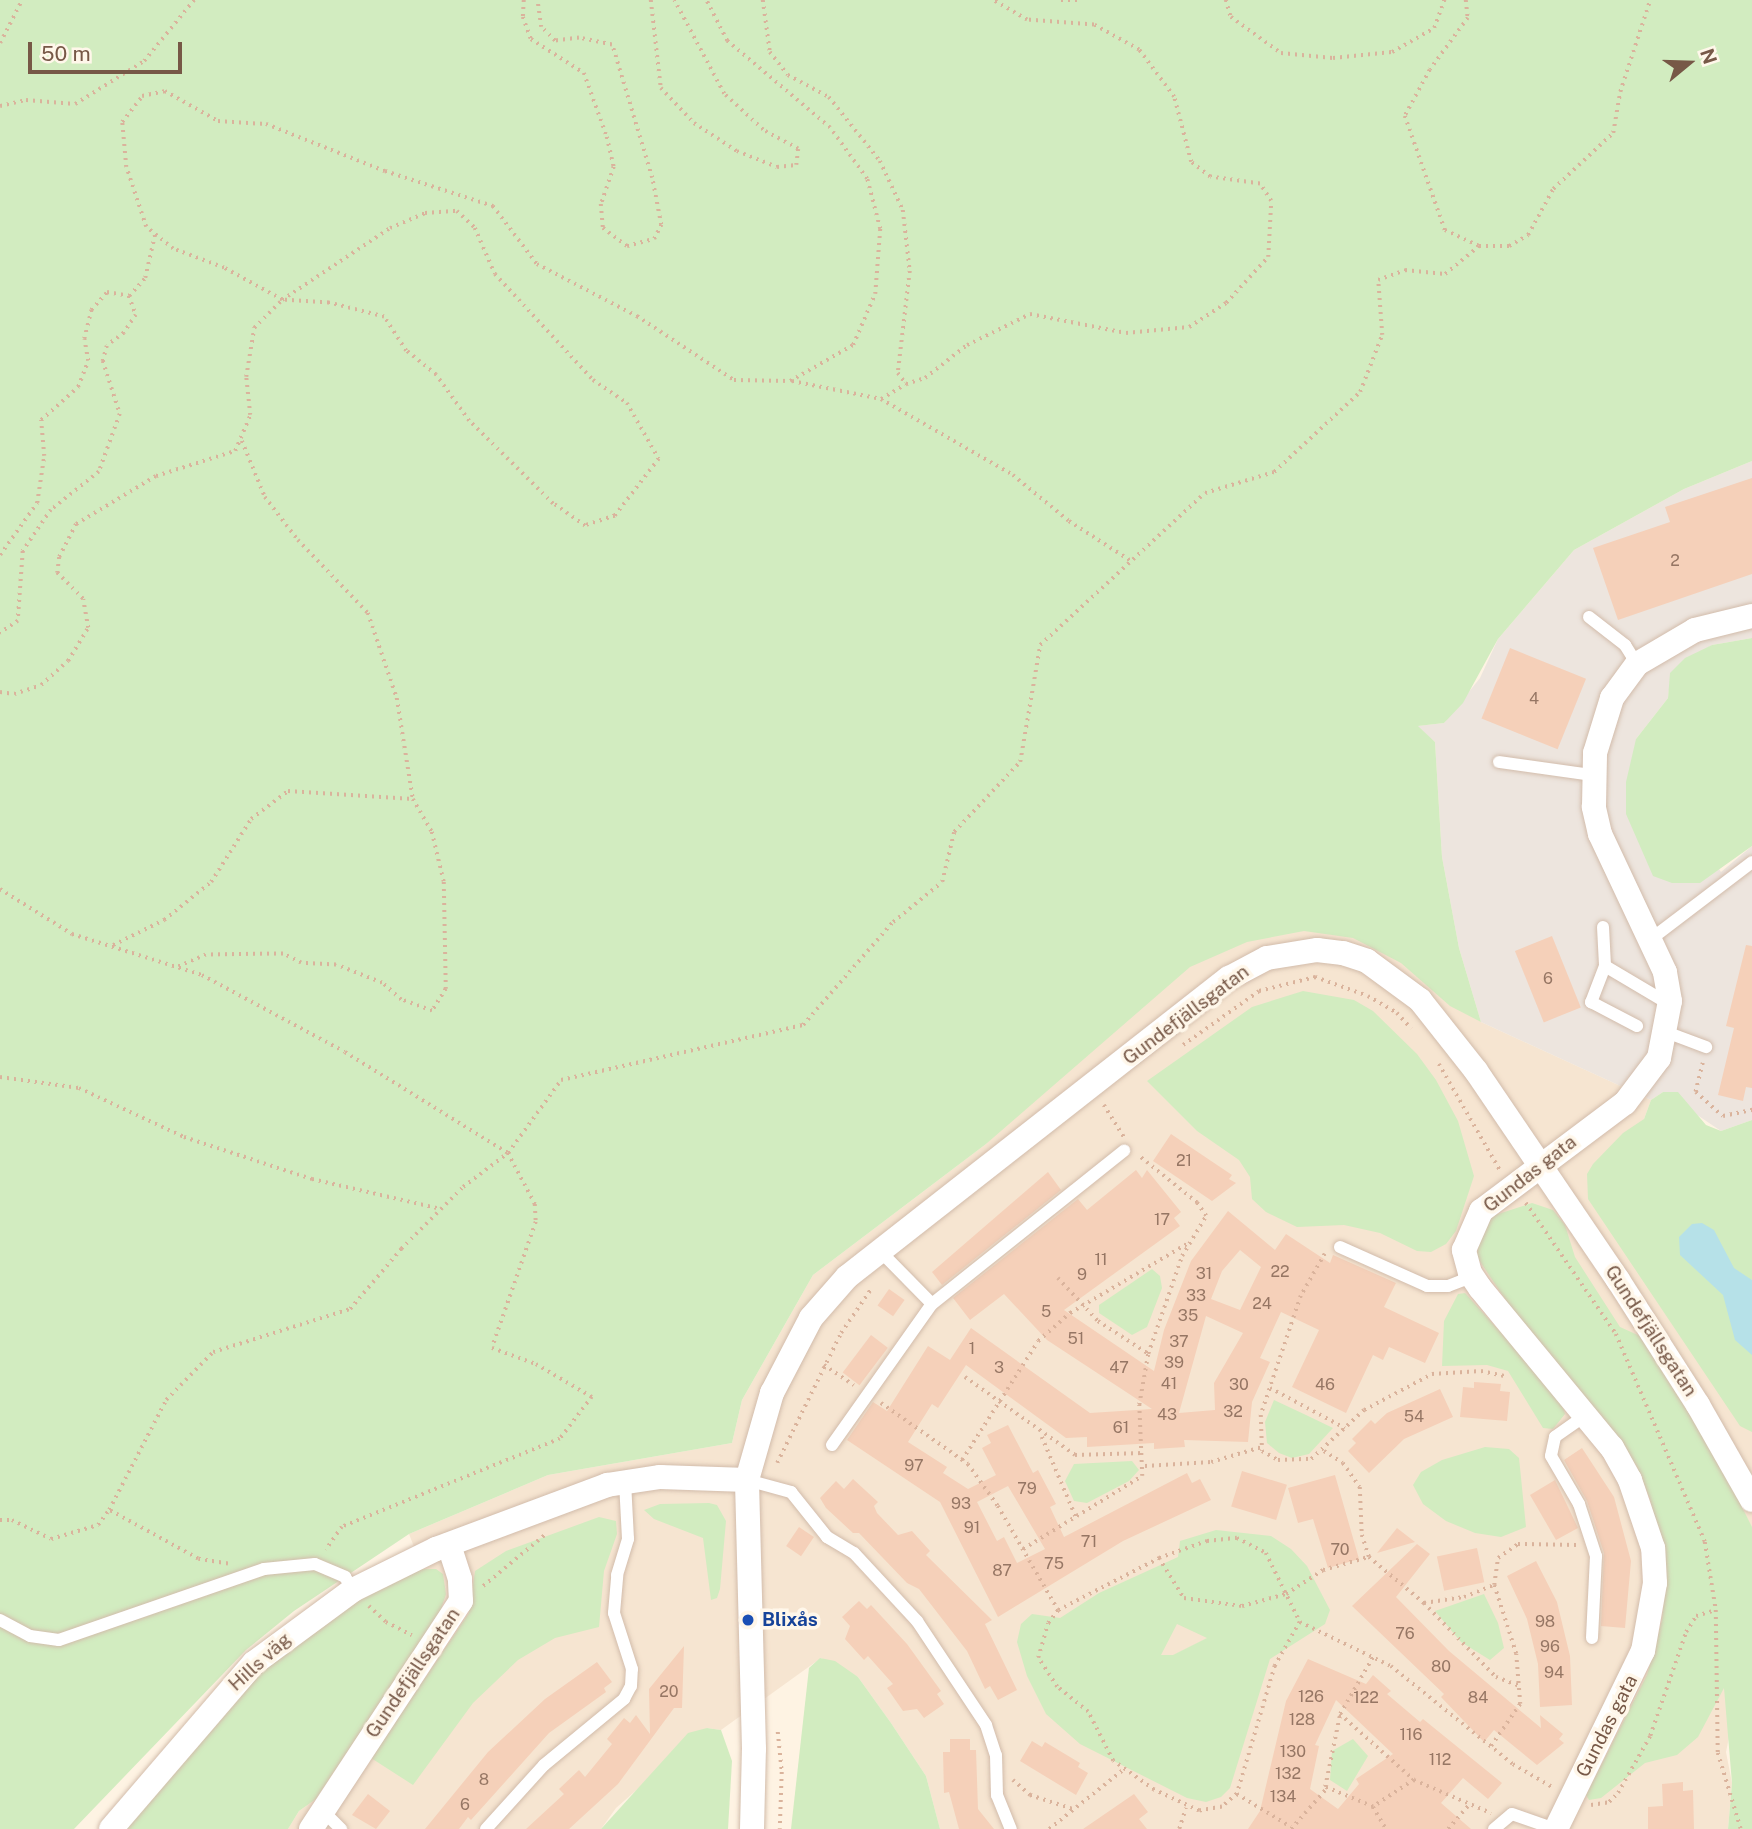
<!DOCTYPE html>
<html>
<head>
<meta charset="utf-8">
<style>
  body { margin:0 }
  #map { position:relative; width:1752px; height:1829px; overflow:hidden; background:#fef3e3; font-family:"Public Sans",sans-serif }
  div>[style] { position:absolute }
  .residential>* { inset:0; background:#f6e5d1 }
  .industrial>* { inset:0; background:#ede5de }
  .green>* { inset:0; background:#d2ecc0 }
  .water>* { inset:0; background:#b6e1e8 }
  .building>* { inset:0; background:#f5d0b9; transform-origin:0 0 }
  .path>* { height:3.5px; margin-top:-1.75px; transform-origin:0; background:repeating-linear-gradient(90deg,#dab39c 0 2px,transparent 0 7px) }
  .roads { filter:drop-shadow(0 0 2px #d2bcab) drop-shadow(0 0 2px #d2bcab) }
  .service>* { height:12px; margin:-6px; padding:0 6px; transform-origin:6px; border-radius:6px; background:#fff }
  .minor>* { height:24px; margin:-12px; padding:0 12px; transform-origin:12px; border-radius:12px; background:#fff }
  .dots>* { width:19px; height:19px; translate:-50% -50%; box-sizing:border-box; border:4px solid #fff7ea; border-radius:50% }
  span { translate:-50% -50%; white-space:nowrap; text-align:center; line-height:1.15; -webkit-text-stroke:7px #fff7ea; paint-order:stroke }
  .number-label { font-size:16px; color:#967664 }
  .number-label span { -webkit-text-stroke-width:0 }
  .street-label { font-size:19px; color:#775847 }
  .transit-label { font-size:19px; color:#164399; font-weight:700 }
  .left { translate:0 -50%; text-align:left }
  .north { position:absolute; left:1654px; top:28px; width:70px; height:70px; -webkit-text-stroke:5px #fff7ea; paint-order:stroke; rotate:71deg; font-size:19px; font-weight:700; line-height:28px; text-align:center; color:#775847 }
  .north::after { content:''; display:block; margin:auto; width:24px; height:32px; background:#775847; clip-path:polygon(50% 0,100% 100%,50% 72%,0 100%) }
  .scale { position:absolute; left:28px; top:42px; width:154px; height:32px; box-sizing:border-box; border:4px solid #775847; border-top:0; padding-left:9px; font-size:21px; line-height:24px; white-space:nowrap; color:#775847; -webkit-text-stroke:5px #fff7ea; paint-order:stroke }
</style>
</head>
<body>
<div id="map">
  <div class="residential">
    <i style="clip-path:polygon(1294px 851px,1481px 1022px,1651px 1100px,1644px 1119px,1752px 1216px,1752px 1623px,1726px 1752px,1732px 1783px,1728px 1829px,940px 1829px,926px 1776px,891px 1723px,858px 1677px,821px 1658px,721px 1730px,707px 1728px,616px 1808px,601px 1829px,288px 1829px,299px 1811px,316px 1799px,440px 1612px,409px 1534px,548px 1475px,732px 1443px,742px 1400px,813px 1275px,986px 1144px)"></i>
  </div>
  <div class="industrial">
    <i style="clip-path:polygon(1752px 461px,1752px 638px,1712px 645px,1671px 673px,1668px 698px,1636px 739px,1721px 872px,1752px 846px,1752px 1120px,1721px 1131px,1663px 1092px,1651px 1100px,1481px 1022px,1459px 948px,1442px 857px,1435px 742px,1417px 726px,1444px 723px,1480px 678px,1498px 639px,1574px 550px,1684px 489px)"></i>
  </div>
  <div class="green">
    <i style="clip-path:polygon(0 0,1752px 0,1752px 461px,1684px 489px,1574px 550px,1498px 639px,1463px 703px,1444px 723px,1418px 726px,1435px 742px,1442px 857px,1459px 948px,1481px 1022px,1450px 1006px,1401px 963px,1353px 938px,1304px 931px,1247px 942px,1190px 967px,986px 1144px,813px 1275px,742px 1400px,732px 1443px,548px 1475px,409px 1534px,294px 1611px,246px 1650px,74px 1829px,0 1829px)"></i>
    <i style="clip-path:polygon(1752px 638px,1752px 846px,1700px 883px,1672px 883px,1653px 876px,1626px 814px,1626px 782px,1636px 739px,1668px 698px,1670px 673px,1685px 658px,1712px 645px)"></i>
    <i style="clip-path:polygon(1303px 991px,1354px 1000px,1373px 1011px,1417px 1054px,1436px 1080px,1458px 1121px,1474px 1176px,1456px 1231px,1446px 1244px,1431px 1252px,1417px 1251px,1380px 1233px,1344px 1225px,1297px 1227px,1266px 1212px,1252px 1199px,1250px 1177px,1239px 1160px,1197px 1131px,1147px 1081px,1252px 1007px)"></i>
    <i style="clip-path:polygon(1663px 1092px,1678px 1092px,1706px 1125px,1721px 1131px,1752px 1120px,1752px 1432px,1740px 1426px,1588px 1199px,1587px 1174px,1593px 1164px,1623px 1133px,1644px 1119px,1651px 1100px)"></i>
    <i style="clip-path:polygon(1532px 1203px,1553px 1210px,1565px 1225px,1575px 1257px,1620px 1327px,1640px 1336px,1718px 1459px,1752px 1527px,1752px 1829px,1728px 1829px,1732px 1783px,1724px 1688px,1698px 1737px,1677px 1755px,1645px 1763px,1601px 1798px,1589px 1800px,1586px 1795px,1647px 1675px,1662px 1620px,1666px 1576px,1650px 1499px,1636px 1465px,1517px 1317px,1477px 1257px,1478px 1241px,1492px 1216px)"></i>
    <i style="clip-path:polygon(1152px 1269px,1160px 1276px,1162px 1288px,1147px 1327px,1132px 1335px,1099px 1313px,1099px 1305px)"></i>
    <i style="clip-path:polygon(1465px 1293px,1561px 1399px,1565px 1414px,1553px 1429px,1543px 1428px,1508px 1371px,1487px 1365px,1442px 1366px,1444px 1321px,1458px 1294px)"></i>
    <i style="clip-path:polygon(1274px 1400px,1306px 1415px,1333px 1428px,1309px 1454px,1292px 1458px,1279px 1453px,1267px 1443px,1265px 1422px)"></i>
    <i style="clip-path:polygon(1485px 1447px,1509px 1449px,1519px 1458px,1526px 1527px,1501px 1537px,1475px 1533px,1446px 1521px,1423px 1504px,1413px 1485px,1421px 1472px,1442px 1460px)"></i>
    <i style="clip-path:polygon(1132px 1461px,1139px 1470px,1129px 1481px,1087px 1503px,1074px 1501px,1065px 1481px,1074px 1464px)"></i>
    <i style="clip-path:polygon(709px 1503px,717px 1505px,726px 1521px,720px 1589px,717px 1598px,711px 1600px,703px 1538px,654px 1519px,644px 1510px,660px 1504px)"></i>
    <i style="clip-path:polygon(599px 1517px,616px 1521px,617px 1534px,604px 1571px,599px 1627px,555px 1638px,518px 1660px,473px 1703px,413px 1785px,371px 1758px,469px 1613px,475px 1571px,506px 1551px)"></i>
    <i style="clip-path:polygon(evenodd,1216px 1530px,1271px 1536px,1291px 1549px,1307px 1566px,1330px 1610px,1325px 1624px,1270px 1659px,1230px 1788px,1221px 1797px,1206px 1802px,1187px 1798px,1080px 1744px,1046px 1714px,1027px 1676px,1017px 1642px,1021px 1624px,1032px 1614px,1060px 1618px,1099px 1593px,1178px 1557px,1180px 1541px,1216px 1530px,1177px 1624px,1207px 1638px,1173px 1655px,1161px 1655px,1177px 1624px)"></i>
    <i style="clip-path:polygon(419px 1569px,436px 1569px,443px 1574px,446px 1594px,440px 1612px,316px 1799px,299px 1811px,288px 1829px,126px 1829px,272px 1660px,305px 1633px,393px 1578px)"></i>
    <i style="clip-path:polygon(1484px 1594px,1498px 1623px,1504px 1648px,1490px 1660px,1461px 1642px,1435px 1611px)"></i>
    <i style="clip-path:polygon(820px 1658px,835px 1661px,858px 1677px,891px 1723px,926px 1776px,940px 1829px,791px 1829px,809px 1668px)"></i>
    <i style="clip-path:polygon(707px 1728px,721px 1730px,732px 1761px,728px 1829px,601px 1829px,688px 1733px)"></i>
    <i style="clip-path:polygon(1353px 1739px,1368px 1756px,1347px 1791px,1330px 1780px,1332px 1751px)"></i>
  </div>
  <div class="water">
    <i style="clip-path:polygon(1692px 1224px,1702px 1223px,1714px 1230px,1734px 1268px,1752px 1280px,1752px 1355px,1735px 1340px,1723px 1295px,1680px 1255px,1679px 1237px)"></i>
  </div>
  <div class="building">
    <i style="clip-path:polygon(1752px 478px,1752px 574px,1618px 620px,1593px 548px,1670px 522px,1665px 507px)"></i>
    <i style="left:1510px;top:648px;width:82px;height:76px;rotate:22deg"></i>
    <i style="left:1552px;top:936px;width:77px;height:40px;rotate:68deg"></i>
    <i style="clip-path:polygon(1746px 945px,1752px 946px,1752px 1088px,1746px 1087px,1743px 1101px,1718px 1095px,1734px 1028px,1726px 1026px)"></i>
    <i style="clip-path:polygon(1171px 1134px,1232px 1175px,1229px 1179px,1236px 1183px,1212px 1201px,1153px 1161px)"></i>
    <i style="clip-path:polygon(evenodd,1136px 1170px,1142px 1178px,1147px 1170px,1181px 1212px,1174px 1218px,1180px 1226px,1064px 1310px,1154px 1371px,1164px 1330px,1191px 1261px,1228px 1211px,1275px 1250px,1286px 1234px,1330px 1263px,1333px 1255px,1396px 1283px,1384px 1307px,1439px 1333px,1425px 1363px,1389px 1347px,1383px 1360px,1373px 1355px,1346px 1413px,1292px 1387px,1319px 1330px,1281px 1312px,1260px 1358px,1270px 1362px,1252px 1402px,1248px 1442px,1184px 1440px,1185px 1447px,1154px 1449px,1154px 1443px,1087px 1447px,1087px 1437px,1066px 1438px,966px 1365px,938px 1408px,932px 1404px,908px 1442px,947px 1467px,943px 1473px,968px 1489px,996px 1475px,982px 1448px,991px 1443px,987px 1435px,1008px 1425px,1033px 1473px,1038px 1470px,1056px 1504px,1050px 1507px,1064px 1537px,1187px 1473px,1192px 1483px,1200px 1479px,1211px 1500px,1123px 1541px,998px 1617px,940px 1502px,847px 1440px,873px 1402px,887px 1411px,928px 1346px,950px 1360px,971px 1328px,1090px 1413px,1152px 1409px,1047px 1340px,1004px 1294px,970px 1320px,953px 1298px,1078px 1199px,1087px 1210px,1136px 1170px,1240px 1250px,1261px 1267px,1240px 1310px,1211px 1299px,1222px 1271px,1240px 1250px,1136px 1170px,1206px 1316px,1243px 1333px,1214px 1383px,1215px 1410px,1179px 1413px,1206px 1316px,1136px 1170px,1008px 1486px,1045px 1549px,1017px 1563px,1004px 1537px,997px 1541px,977px 1502px,1008px 1486px)"></i>
    <i style="clip-path:polygon(1048px 1172px,1061px 1190px,942px 1285px,932px 1272px)"></i>
    <i style="left:889px;top:1289px;width:19px;height:20px;rotate:35deg"></i>
    <i style="left:871px;top:1335px;width:21px;height:47px;rotate:37deg"></i>
    <i style="clip-path:polygon(1474px 1382px,1501px 1384px,1500px 1391px,1510px 1392px,1507px 1421px,1460px 1417px,1463px 1387px,1474px 1388px)"></i>
    <i style="clip-path:polygon(1440px 1389px,1453px 1417px,1404px 1439px,1369px 1473px,1348px 1451px,1356px 1443px,1352px 1439px,1371px 1420px,1375px 1424px,1387px 1413px)"></i>
    <i style="clip-path:polygon(1582px 1448px,1614px 1497px,1631px 1561px,1625px 1628px,1601px 1626px,1604px 1553px,1587px 1501px,1564px 1460px)"></i>
    <i style="left:1242px;top:1471px;width:47px;height:37px;rotate:17deg"></i>
    <i style="clip-path:polygon(1335px 1475px,1359px 1559px,1328px 1568px,1313px 1519px,1298px 1523px,1288px 1488px)"></i>
    <i style="clip-path:polygon(853px 1479px,878px 1502px,874px 1506px,877px 1513px,898px 1535px,912px 1531px,930px 1551px,926px 1555px,992px 1620px,985px 1624px,1017px 1690px,998px 1700px,990px 1686px,985px 1689px,967px 1651px,919px 1589px,907px 1583px,859px 1533px,853px 1533px,826px 1508px,820px 1498px,836px 1481px,844px 1489px)"></i>
    <i style="clip-path:polygon(1555px 1480px,1578px 1528px,1556px 1540px,1530px 1495px)"></i>
    <i style="left:799px;top:1527px;width:18px;height:23px;rotate:34deg"></i>
    <i style="clip-path:polygon(1397px 1528px,1415px 1542px,1377px 1553px)"></i>
    <i style="clip-path:polygon(1417px 1544px,1430px 1554px,1396px 1597px,1449px 1651px,1541px 1728px,1540px 1715px,1563px 1734px,1559px 1739px,1564px 1743px,1537px 1765px,1494px 1730px,1484px 1742px,1441px 1697px,1444px 1694px,1352px 1606px)"></i>
    <i style="left:1477px;top:1548px;width:35px;height:41px;rotate:78deg"></i>
    <i style="clip-path:polygon(1536px 1561px,1557px 1602px,1570px 1656px,1572px 1705px,1540px 1707px,1538px 1664px,1527px 1619px,1507px 1576px)"></i>
    <i style="clip-path:polygon(859px 1601px,867px 1609px,871px 1605px,907px 1644px,941px 1691px,937px 1694px,944px 1704px,924px 1718px,917px 1709px,903px 1711px,887px 1688px,893px 1684px,868px 1656px,864px 1660px,845px 1639px,850px 1626px,842px 1617px)"></i>
    <i style="clip-path:polygon(684px 1646px,682px 1708px,674px 1708px,618px 1784px,569px 1829px,526px 1829px,564px 1794px,559px 1789px,579px 1770px,585px 1777px,612px 1744px,607px 1739px,624px 1718px,630px 1723px,636px 1715px,650px 1734px,649px 1689px)"></i>
    <i style="clip-path:polygon(evenodd,1308px 1659px,1366px 1684px,1373px 1675px,1391px 1691px,1387px 1694px,1420px 1722px,1423px 1719px,1502px 1783px,1488px 1799px,1463px 1778px,1441px 1803px,1471px 1829px,1248px 1829px,1260px 1811px,1286px 1701px,1308px 1659px,1336px 1700px,1393px 1754px,1356px 1779px,1359px 1784px,1338px 1809px,1310px 1789px,1319px 1746px,1315px 1745px,1336px 1700px)"></i>
    <i style="clip-path:polygon(597px 1662px,612px 1682px,604px 1688px,606px 1692px,549px 1733px,471px 1820px,468px 1817px,459px 1829px,425px 1829px,488px 1752px,545px 1699px)"></i>
    <i style="clip-path:polygon(950px 1739px,970px 1739px,970px 1750px,976px 1750px,978px 1809px,994px 1829px,959px 1829px,949px 1792px,944px 1793px,943px 1752px,950px 1752px)"></i>
    <i style="clip-path:polygon(1032px 1741px,1042px 1747px,1045px 1742px,1080px 1763px,1078px 1767px,1088px 1773px,1076px 1795px,1020px 1761px)"></i>
    <i style="clip-path:polygon(1683px 1782px,1683px 1791px,1693px 1790px,1694px 1829px,1648px 1829px,1648px 1807px,1663px 1806px,1662px 1784px)"></i>
    <i style="clip-path:polygon(368px 1794px,390px 1811px,376px 1829px,352px 1815px)"></i>
    <i style="clip-path:polygon(1134px 1794px,1148px 1812px,1139px 1819px,1147px 1829px,1083px 1829px)"></i>
  </div>
  <div class="path">
    <i style="left:524px;top:0;width:17px;rotate:93deg"></i>
    <i style="left:523px;top:17px;width:23px;rotate:70deg"></i>
    <i style="left:531px;top:39px;width:63px;rotate:32.7deg"></i>
    <i style="left:584px;top:73px;width:68px;rotate:70.2deg"></i>
    <i style="left:607px;top:137px;width:31px;rotate:77deg"></i>
    <i style="left:614px;top:167px;width:39px;rotate:109deg"></i>
    <i style="left:601px;top:204px;width:24px;rotate:85deg"></i>
    <i style="left:603px;top:228px;width:30px;rotate:37deg"></i>
    <i style="left:627px;top:246px;width:28px;rotate:-15deg"></i>
    <i style="left:654px;top:239px;width:16px;rotate:-63deg"></i>
    <i style="left:661px;top:225px;width:48px;rotate:-100.8deg"></i>
    <i style="left:652px;top:178px;width:139px;rotate:-106.7deg"></i>
    <i style="left:612px;top:45px;width:34px;rotate:-168deg"></i>
    <i style="left:579px;top:38px;width:24px;rotate:173deg"></i>
    <i style="left:555px;top:41px;width:20px;rotate:-135deg"></i>
    <i style="left:541px;top:27px;width:27px;rotate:-98deg"></i>
    <i style="left:651px;top:0;width:89px;rotate:83.5deg"></i>
    <i style="left:661px;top:88px;width:48px;rotate:46.7deg"></i>
    <i style="left:694px;top:123px;width:51px;rotate:33.1deg"></i>
    <i style="left:737px;top:151px;width:43px;rotate:21.8deg"></i>
    <i style="left:777px;top:167px;width:19px;rotate:-6deg"></i>
    <i style="left:796px;top:165px;width:16px;rotate:-83deg"></i>
    <i style="left:798px;top:149px;width:40px;rotate:-152deg"></i>
    <i style="left:763px;top:130px;width:53px;rotate:-137.3deg"></i>
    <i style="left:724px;top:94px;width:106px;rotate:-118deg"></i>
    <i style="left:763px;top:0;width:52px;rotate:82.3deg"></i>
    <i style="left:770px;top:52px;width:29px;rotate:52deg"></i>
    <i style="left:788px;top:75px;width:47px;rotate:28.2deg"></i>
    <i style="left:829px;top:97px;width:82px;rotate:51.4deg"></i>
    <i style="left:880px;top:161px;width:54px;rotate:64.9deg"></i>
    <i style="left:903px;top:210px;width:61px;rotate:83.5deg"></i>
    <i style="left:910px;top:271px;width:103px;rotate:96.7deg"></i>
    <i style="left:898px;top:373px;width:14px;rotate:54deg"></i>
    <i style="left:906px;top:384px;width:20px;rotate:-18deg"></i>
    <i style="left:925px;top:378px;width:53px;rotate:-38.2deg"></i>
    <i style="left:967px;top:345px;width:70px;rotate:-26.2deg"></i>
    <i style="left:1030px;top:314px;width:98px;rotate:11.2deg"></i>
    <i style="left:1126px;top:333px;width:63px;rotate:-5.4deg"></i>
    <i style="left:1189px;top:327px;width:44px;rotate:-33deg"></i>
    <i style="left:1226px;top:303px;width:62px;rotate:-47.6deg"></i>
    <i style="left:1268px;top:257px;width:56px;rotate:-86.9deg"></i>
    <i style="left:1271px;top:201px;width:20px;rotate:-123deg"></i>
    <i style="left:1260px;top:184px;width:50px;rotate:-172deg"></i>
    <i style="left:1210px;top:177px;width:24px;rotate:-142deg"></i>
    <i style="left:1191px;top:162px;width:67px;rotate:-104.7deg"></i>
    <i style="left:1174px;top:97px;width:59px;rotate:-126.7deg"></i>
    <i style="left:1139px;top:50px;width:51px;rotate:-150.9deg"></i>
    <i style="left:1094px;top:25px;width:67px;rotate:-175.7deg"></i>
    <i style="left:1027px;top:20px;width:39px;rotate:-150deg"></i>
    <i style="left:1061px;top:0;width:17px"></i>
    <i style="left:1226px;top:0;width:18px;rotate:74deg"></i>
    <i style="left:1231px;top:17px;width:62px;rotate:35.8deg"></i>
    <i style="left:1281px;top:53px;width:52px;rotate:5.5deg"></i>
    <i style="left:1333px;top:58px;width:59px;rotate:-5.8deg"></i>
    <i style="left:1392px;top:52px;width:48px;rotate:-29.7deg"></i>
    <i style="left:1434px;top:28px;width:30px;rotate:-70deg"></i>
    <i style="left:1466px;top:0;width:18px;rotate:84deg"></i>
    <i style="left:1468px;top:18px;width:64px;rotate:126.2deg"></i>
    <i style="left:1430px;top:70px;width:52px;rotate:118.5deg"></i>
    <i style="left:1405px;top:116px;width:121px;rotate:70.7deg"></i>
    <i style="left:1445px;top:230px;width:38px;rotate:25deg"></i>
    <i style="left:1479px;top:246px;width:30px"></i>
    <i style="left:1509px;top:246px;width:22px;rotate:-30deg"></i>
    <i style="left:1528px;top:235px;width:52px;rotate:-61.5deg"></i>
    <i style="left:1553px;top:189px;width:82px;rotate:-43deg"></i>
    <i style="left:1613px;top:133px;width:42px;rotate:-80.3deg"></i>
    <i style="left:1620px;top:92px;width:97px;rotate:-71.9deg"></i>
    <i style="left:0;top:43px;width:48px;rotate:-62.9deg"></i>
    <i style="left:0;top:106px;width:27px;rotate:-13deg"></i>
    <i style="left:26px;top:100px;width:49px;rotate:4.7deg"></i>
    <i style="left:75px;top:104px;width:81px;rotate:-31.9deg"></i>
    <i style="left:144px;top:61px;width:79px;rotate:-50.7deg"></i>
    <i style="left:129px;top:296px;width:24px;rotate:-48deg"></i>
    <i style="left:145px;top:278px;width:45px;rotate:-77.2deg"></i>
    <i style="left:792px;top:381px;width:91px;rotate:11.4deg"></i>
    <i style="left:881px;top:399px;width:29px;rotate:-31deg"></i>
    <i style="left:881px;top:399px;width:152px;rotate:29.9deg"></i>
    <i style="left:1013px;top:475px;width:72px;rotate:39.4deg"></i>
    <i style="left:1069px;top:521px;width:74px;rotate:32.8deg"></i>
    <i style="left:242px;top:441px;width:61px;rotate:67.7deg"></i>
    <i style="left:265px;top:497px;width:54px;rotate:52.5deg"></i>
    <i style="left:298px;top:540px;width:101px;rotate:46.2deg"></i>
    <i style="left:368px;top:613px;width:90px;rotate:71.2deg"></i>
    <i style="left:397px;top:698px;width:102px;rotate:81deg"></i>
    <i style="left:0;top:555px;width:64px;rotate:-54.6deg"></i>
    <i style="left:37px;top:503px;width:48px;rotate:-81.5deg"></i>
    <i style="left:44px;top:456px;width:36px;rotate:-95deg"></i>
    <i style="left:41px;top:420px;width:50px;rotate:-41.7deg"></i>
    <i style="left:78px;top:387px;width:28px;rotate:-69deg"></i>
    <i style="left:88px;top:361px;width:22px;rotate:-100deg"></i>
    <i style="left:84px;top:339px;width:30px;rotate:-76deg"></i>
    <i style="left:91px;top:310px;width:24px;rotate:-48deg"></i>
    <i style="left:107px;top:292px;width:22px;rotate:10deg"></i>
    <i style="left:129px;top:296px;width:20px;rotate:70deg"></i>
    <i style="left:136px;top:315px;width:22px;rotate:124deg"></i>
    <i style="left:124px;top:333px;width:21px;rotate:143deg"></i>
    <i style="left:107px;top:346px;width:16px;rotate:105deg"></i>
    <i style="left:103px;top:361px;width:56px;rotate:72.2deg"></i>
    <i style="left:120px;top:414px;width:62px;rotate:109.9deg"></i>
    <i style="left:99px;top:472px;width:61px;rotate:141.6deg"></i>
    <i style="left:51px;top:510px;width:50px;rotate:124.3deg"></i>
    <i style="left:23px;top:551px;width:70px;rotate:94.1deg"></i>
    <i style="left:18px;top:621px;width:22px;rotate:146deg"></i>
    <i style="left:0;top:692px;width:14px;rotate:8deg"></i>
    <i style="left:14px;top:694px;width:28px;rotate:-18deg"></i>
    <i style="left:41px;top:685px;width:36px;rotate:-42deg"></i>
    <i style="left:68px;top:661px;width:39px;rotate:-59deg"></i>
    <i style="left:88px;top:628px;width:29px;rotate:-100deg"></i>
    <i style="left:83px;top:599px;width:37px;rotate:-135deg"></i>
    <i style="left:57px;top:573px;width:16px;rotate:-83deg"></i>
    <i style="left:59px;top:557px;width:37px;rotate:-63deg"></i>
    <i style="left:76px;top:524px;width:93px;rotate:-31deg"></i>
    <i style="left:156px;top:476px;width:83px;rotate:-17.6deg"></i>
    <i style="left:235px;top:451px;width:39px;rotate:-67deg"></i>
    <i style="left:250px;top:415px;width:38px;rotate:-96deg"></i>
    <i style="left:246px;top:377px;width:50px;rotate:-80.7deg"></i>
    <i style="left:254px;top:328px;width:40px;rotate:-45deg"></i>
    <i style="left:282px;top:300px;width:130px;rotate:-33.7deg"></i>
    <i style="left:390px;top:228px;width:38px;rotate:-23deg"></i>
    <i style="left:425px;top:213px;width:32px;rotate:-4deg"></i>
    <i style="left:457px;top:211px;width:25px;rotate:43deg"></i>
    <i style="left:475px;top:228px;width:50px;rotate:66.5deg"></i>
    <i style="left:495px;top:274px;width:144px;rotate:47.2deg"></i>
    <i style="left:593px;top:380px;width:41px;rotate:34.1deg"></i>
    <i style="left:627px;top:403px;width:64px;rotate:60.3deg"></i>
    <i style="left:659px;top:459px;width:72px;rotate:127.7deg"></i>
    <i style="left:615px;top:516px;width:32px;rotate:162deg"></i>
    <i style="left:585px;top:526px;width:39px;rotate:-145deg"></i>
    <i style="left:553px;top:504px;width:118px;rotate:-135.3deg"></i>
    <i style="left:469px;top:421px;width:57px;rotate:-125.7deg"></i>
    <i style="left:436px;top:375px;width:38px;rotate:-141deg"></i>
    <i style="left:406px;top:351px;width:40px;rotate:-122.9deg"></i>
    <i style="left:384px;top:317px;width:57px;rotate:-165.7deg"></i>
    <i style="left:329px;top:303px;width:47px;rotate:-176.3deg"></i>
    <i style="left:282px;top:300px;width:66px;rotate:-151.1deg"></i>
    <i style="left:224px;top:268px;width:54px;rotate:-159.6deg"></i>
    <i style="left:173px;top:249px;width:35px;rotate:-141deg"></i>
    <i style="left:146px;top:227px;width:63px;rotate:-108.4deg"></i>
    <i style="left:126px;top:167px;width:45px;rotate:-95.1deg"></i>
    <i style="left:122px;top:122px;width:33px;rotate:-52deg"></i>
    <i style="left:142px;top:96px;width:24px;rotate:-12deg"></i>
    <i style="left:165px;top:91px;width:61px;rotate:29.5deg"></i>
    <i style="left:218px;top:121px;width:48px;rotate:3.6deg"></i>
    <i style="left:266px;top:124px;width:128px;rotate:21.6deg"></i>
    <i style="left:385px;top:171px;width:114px;rotate:18deg"></i>
    <i style="left:493px;top:206px;width:73px;rotate:52.8deg"></i>
    <i style="left:537px;top:264px;width:113px;rotate:27.5deg"></i>
    <i style="left:637px;top:316px;width:116px;rotate:33.4deg"></i>
    <i style="left:734px;top:380px;width:56px;rotate:1deg"></i>
    <i style="left:790px;top:381px;width:73px;rotate:-29.7deg"></i>
    <i style="left:853px;top:345px;width:56px;rotate:-66.7deg"></i>
    <i style="left:875px;top:294px;width:65px;rotate:-85.6deg"></i>
    <i style="left:880px;top:229px;width:52px;rotate:-104.6deg"></i>
    <i style="left:867px;top:179px;width:63px;rotate:-126deg"></i>
    <i style="left:830px;top:128px;width:135px;rotate:-139.8deg"></i>
    <i style="left:727px;top:41px;width:46px;rotate:-117.1deg"></i>
    <i style="left:0;top:889px;width:85px;rotate:32deg"></i>
    <i style="left:72px;top:934px;width:136px;rotate:17.5deg"></i>
    <i style="left:202px;top:975px;width:162px;rotate:28.3deg"></i>
    <i style="left:345px;top:1052px;width:192px;rotate:31.8deg"></i>
    <i style="left:508px;top:1153px;width:58px;rotate:62.1deg"></i>
    <i style="left:535px;top:1204px;width:18px;rotate:87deg"></i>
    <i style="left:536px;top:1222px;width:133px;rotate:109.2deg"></i>
    <i style="left:492px;top:1348px;width:47px;rotate:20deg"></i>
    <i style="left:536px;top:1364px;width:65px;rotate:30.5deg"></i>
    <i style="left:592px;top:1397px;width:53px;rotate:127.3deg"></i>
    <i style="left:560px;top:1439px;width:235px;rotate:158deg"></i>
    <i style="left:342px;top:1527px;width:28px;rotate:125deg"></i>
    <i style="left:113px;top:945px;width:57px;rotate:-26.1deg"></i>
    <i style="left:164px;top:920px;width:60px;rotate:-39deg"></i>
    <i style="left:211px;top:882px;width:75px;rotate:-57.6deg"></i>
    <i style="left:251px;top:819px;width:46px;rotate:-37.1deg"></i>
    <i style="left:288px;top:791px;width:125px;rotate:3.7deg"></i>
    <i style="left:413px;top:799px;width:38px;rotate:60deg"></i>
    <i style="left:432px;top:832px;width:51px;rotate:76.5deg"></i>
    <i style="left:444px;top:882px;width:107px;rotate:88.9deg"></i>
    <i style="left:446px;top:989px;width:26px;rotate:122deg"></i>
    <i style="left:432px;top:1011px;width:33px;rotate:-160deg"></i>
    <i style="left:401px;top:1000px;width:25px;rotate:-138deg"></i>
    <i style="left:382px;top:983px;width:49px;rotate:-158.6deg"></i>
    <i style="left:336px;top:965px;width:35px;rotate:-177deg"></i>
    <i style="left:301px;top:963px;width:20px;rotate:-153deg"></i>
    <i style="left:283px;top:954px;width:77px;rotate:179.3deg"></i>
    <i style="left:206px;top:955px;width:30px;rotate:157deg"></i>
    <i style="left:1183px;top:1045px;width:93px;rotate:-35.4deg"></i>
    <i style="left:1259px;top:991px;width:58px;rotate:-14deg"></i>
    <i style="left:1315px;top:977px;width:56px;rotate:19.7deg"></i>
    <i style="left:1368px;top:996px;width:34px;rotate:30deg"></i>
    <i style="left:1397px;top:1013px;width:21px;rotate:47deg"></i>
    <i style="left:1703px;top:1063px;width:30px;rotate:104deg"></i>
    <i style="left:1696px;top:1092px;width:36px;rotate:42deg"></i>
    <i style="left:1723px;top:1116px;width:30px;rotate:-12deg"></i>
    <i style="left:1439px;top:1064px;width:122px;rotate:60.1deg"></i>
    <i style="left:0;top:1077px;width:80px;rotate:7.9deg"></i>
    <i style="left:79px;top:1088px;width:116px;rotate:25deg"></i>
    <i style="left:184px;top:1137px;width:135px;rotate:18.2deg"></i>
    <i style="left:312px;top:1179px;width:132px;rotate:13.1deg"></i>
    <i style="left:1104px;top:1105px;width:38px;rotate:58deg"></i>
    <i style="left:1526px;top:1203px;width:159px;rotate:55.5deg"></i>
    <i style="left:1616px;top:1334px;width:226px;rotate:66.8deg"></i>
    <i style="left:1705px;top:1542px;width:69px;rotate:80.8deg"></i>
    <i style="left:1716px;top:1610px;width:143px;rotate:89.2deg"></i>
    <i style="left:1718px;top:1753px;width:79px;rotate:73.2deg"></i>
    <i style="left:1325px;top:1254px;width:48px;rotate:119.7deg"></i>
    <i style="left:1301px;top:1296px;width:126px;rotate:108.6deg"></i>
    <i style="left:1261px;top:1415px;width:36px;rotate:88deg"></i>
    <i style="left:1262px;top:1451px;width:18px;rotate:29deg"></i>
    <i style="left:1278px;top:1460px;width:33px;rotate:-2deg"></i>
    <i style="left:1311px;top:1459px;width:72px;rotate:-42.8deg"></i>
    <i style="left:1364px;top:1410px;width:77px;rotate:-27.9deg"></i>
    <i style="left:1432px;top:1374px;width:49px;rotate:-3.5deg"></i>
    <i style="left:1481px;top:1371px;width:24px;rotate:12deg"></i>
    <i style="left:1058px;top:1278px;width:59px;rotate:47.1deg"></i>
    <i style="left:1098px;top:1321px;width:59px;rotate:33.1deg"></i>
    <i style="left:824px;top:1365px;width:36px;rotate:34deg"></i>
    <i style="left:965px;top:1377px;width:135px;rotate:35.3deg"></i>
    <i style="left:1075px;top:1455px;width:68px;rotate:-1.7deg"></i>
    <i style="left:1270px;top:1388px;width:85px;rotate:28.1deg"></i>
    <i style="left:881px;top:1403px;width:106px;rotate:35deg"></i>
    <i style="left:968px;top:1464px;width:52px;rotate:54.5deg"></i>
    <i style="left:998px;top:1506px;width:120px;rotate:60deg"></i>
    <i style="left:1042px;top:1437px;width:87px;rotate:67deg"></i>
    <i style="left:1324px;top:1451px;width:22px;rotate:32deg"></i>
    <i style="left:1343px;top:1463px;width:29px;rotate:55deg"></i>
    <i style="left:1360px;top:1487px;width:48px;rotate:87.6deg"></i>
    <i style="left:1362px;top:1535px;width:23px;rotate:72deg"></i>
    <i style="left:1369px;top:1557px;width:72px;rotate:39.9deg"></i>
    <i style="left:1424px;top:1603px;width:103px;rotate:45.8deg"></i>
    <i style="left:1496px;top:1677px;width:25px;rotate:21deg"></i>
    <i style="left:962px;top:1460px;width:141px;rotate:-57.4deg"></i>
    <i style="left:1038px;top:1341px;width:43px;rotate:-41.2deg"></i>
    <i style="left:1070px;top:1313px;width:139px;rotate:-30.6deg"></i>
    <i style="left:777px;top:1463px;width:145px;rotate:-63.8deg"></i>
    <i style="left:841px;top:1333px;width:53px;rotate:-55.7deg"></i>
    <i style="left:1145px;top:1466px;width:66px;rotate:-3.5deg"></i>
    <i style="left:1211px;top:1462px;width:53px;rotate:-16.4deg"></i>
    <i style="left:0;top:1520px;width:12px"></i>
    <i style="left:12px;top:1520px;width:43px;rotate:26deg"></i>
    <i style="left:51px;top:1539px;width:49px;rotate:-16.6deg"></i>
    <i style="left:98px;top:1525px;width:19px;rotate:-54deg"></i>
    <i style="left:1237px;top:1538px;width:33px;rotate:27deg"></i>
    <i style="left:1266px;top:1553px;width:77px;rotate:63.8deg"></i>
    <i style="left:1300px;top:1622px;width:51px;rotate:119.6deg"></i>
    <i style="left:1275px;top:1666px;width:134px;rotate:106.5deg"></i>
    <i style="left:1237px;top:1794px;width:20px;rotate:139deg"></i>
    <i style="left:1222px;top:1807px;width:23px;rotate:170deg"></i>
    <i style="left:1199px;top:1811px;width:50px;rotate:-155deg"></i>
    <i style="left:1154px;top:1790px;width:50px;rotate:-144.7deg"></i>
    <i style="left:1113px;top:1761px;width:55px;rotate:-117deg"></i>
    <i style="left:1088px;top:1712px;width:40px;rotate:-141deg"></i>
    <i style="left:1057px;top:1687px;width:35px;rotate:-123deg"></i>
    <i style="left:1038px;top:1658px;width:36px;rotate:-74deg"></i>
    <i style="left:1048px;top:1623px;width:16px;rotate:-52deg"></i>
    <i style="left:1058px;top:1610px;width:114px;rotate:-27.2deg"></i>
    <i style="left:1159px;top:1558px;width:51px;rotate:-19.5deg"></i>
    <i style="left:1207px;top:1541px;width:30px;rotate:-6deg"></i>
    <i style="left:1023px;top:1549px;width:140px;rotate:-31.5deg"></i>
    <i style="left:1142px;top:1476px;width:71px;rotate:-92.4deg"></i>
    <i style="left:1139px;top:1405px;width:52px;rotate:-80deg"></i>
    <i style="left:1148px;top:1354px;width:104px;rotate:-70.9deg"></i>
    <i style="left:1182px;top:1256px;width:47px;rotate:-59deg"></i>
    <i style="left:1206px;top:1216px;width:16px;rotate:-125deg"></i>
    <i style="left:1197px;top:1203px;width:73px;rotate:-141.1deg"></i>
    <i style="left:1159px;top:1558px;width:47px;rotate:58deg"></i>
    <i style="left:1184px;top:1598px;width:59px;rotate:7.9deg"></i>
    <i style="left:1242px;top:1606px;width:46px;rotate:-15.3deg"></i>
    <i style="left:1286px;top:1594px;width:44px;rotate:-33deg"></i>
    <i style="left:1323px;top:1570px;width:47px;rotate:-16.1deg"></i>
    <i style="left:228px;top:1564px;width:30px;rotate:-171deg"></i>
    <i style="left:198px;top:1559px;width:102px;rotate:-151.2deg"></i>
    <i style="left:109px;top:1510px;width:124px;rotate:-62.6deg"></i>
    <i style="left:166px;top:1400px;width:67px;rotate:-45.6deg"></i>
    <i style="left:213px;top:1352px;width:144px;rotate:-17.4deg"></i>
    <i style="left:350px;top:1309px;width:79px;rotate:-49.6deg"></i>
    <i style="left:401px;top:1249px;width:88px;rotate:-45deg"></i>
    <i style="left:463px;top:1187px;width:56px;rotate:-37.1deg"></i>
    <i style="left:508px;top:1153px;width:90px;rotate:-54deg"></i>
    <i style="left:561px;top:1080px;width:248px;rotate:-12.8deg"></i>
    <i style="left:803px;top:1025px;width:137px;rotate:-48.9deg"></i>
    <i style="left:893px;top:922px;width:63px;rotate:-39.2deg"></i>
    <i style="left:942px;top:882px;width:51px;rotate:-76.5deg"></i>
    <i style="left:954px;top:832px;width:96px;rotate:-46.7deg"></i>
    <i style="left:1020px;top:762px;width:119px;rotate:-80.3deg"></i>
    <i style="left:1040px;top:645px;width:224px;rotate:-42.7deg"></i>
    <i style="left:1205px;top:493px;width:72px;rotate:-16.9deg"></i>
    <i style="left:1274px;top:472px;width:117px;rotate:-42.9deg"></i>
    <i style="left:1360px;top:392px;width:61px;rotate:-68.9deg"></i>
    <i style="left:1382px;top:335px;width:55px;rotate:-94.2deg"></i>
    <i style="left:1378px;top:280px;width:29px;rotate:-20deg"></i>
    <i style="left:1405px;top:270px;width:40px;rotate:5.7deg"></i>
    <i style="left:1445px;top:274px;width:44px;rotate:-39.5deg"></i>
    <i style="left:483px;top:1586px;width:83px;rotate:-39.6deg"></i>
    <i style="left:1424px;top:1603px;width:40px;rotate:-8.5deg"></i>
    <i style="left:1464px;top:1597px;width:32px;rotate:-22deg"></i>
    <i style="left:369px;top:1606px;width:23px;rotate:43deg"></i>
    <i style="left:386px;top:1622px;width:29px;rotate:27deg"></i>
    <i style="left:1300px;top:1622px;width:101px;rotate:25.8deg"></i>
    <i style="left:1391px;top:1666px;width:156px;rotate:38.8deg"></i>
    <i style="left:1513px;top:1764px;width:45px;rotate:30.5deg"></i>
    <i style="left:1340px;top:1714px;width:68px;rotate:-60deg"></i>
    <i style="left:778px;top:1732px;width:40px;rotate:84.3deg"></i>
    <i style="left:782px;top:1772px;width:57px;rotate:92deg"></i>
    <i style="left:1491px;top:1746px;width:51px;rotate:-55.4deg"></i>
    <i style="left:1520px;top:1704px;width:50px;rotate:-94.6deg"></i>
    <i style="left:1516px;top:1654px;width:72px;rotate:-107.7deg"></i>
    <i style="left:1494px;top:1585px;width:27px;rotate:-82deg"></i>
    <i style="left:1498px;top:1558px;width:24px;rotate:-35deg"></i>
    <i style="left:1518px;top:1544px;width:59px;rotate:1deg"></i>
    <i style="left:1013px;top:1780px;width:23px;rotate:41deg"></i>
    <i style="left:1030px;top:1795px;width:48px;rotate:18.1deg"></i>
    <i style="left:1414px;top:1780px;width:49px;rotate:146.6deg"></i>
    <i style="left:1373px;top:1807px;width:52px;rotate:-157.4deg"></i>
    <i style="left:1325px;top:1787px;width:75px;rotate:-78.4deg"></i>
    <i style="left:1340px;top:1714px;width:99px;rotate:41.7deg"></i>
    <i style="left:1414px;top:1780px;width:84px;rotate:23.2deg"></i>
    <i style="left:1237px;top:1794px;width:63px;rotate:31.4deg"></i>
    <i style="left:1591px;top:1805px;width:18px;rotate:-9deg"></i>
    <i style="left:1609px;top:1802px;width:13px;rotate:-45deg"></i>
    <i style="left:1618px;top:1793px;width:65px;rotate:-60.7deg"></i>
    <i style="left:1650px;top:1736px;width:110px;rotate:-70.9deg"></i>
    <i style="left:1686px;top:1632px;width:19px;rotate:-58deg"></i>
    <i style="left:1696px;top:1616px;width:21px;rotate:-17deg"></i>
    <i style="left:1373px;top:1807px;width:26px;rotate:59deg"></i>
    <i style="left:1049px;top:1829px;width:95px;rotate:-38.6deg"></i>
    <i style="left:1179px;top:1829px;width:22px;rotate:-72deg"></i>
    <i style="left:1291px;top:1829px;width:55px;rotate:-48.7deg"></i>
    <i style="left:1448px;top:1829px;width:33px;rotate:-49deg"></i>
  </div>
  <div class="roads">
    <div class="service">
      <i style="left:1589px;top:617px;width:46px;rotate:37.9deg"></i>
      <i style="left:1625px;top:645px;width:22px;rotate:58deg"></i>
      <i style="left:1499px;top:762px;width:94px;rotate:8deg"></i>
      <i style="left:1603px;top:927px;width:39px;rotate:87deg"></i>
      <i style="left:1605px;top:966px;width:39px;rotate:111deg"></i>
      <i style="left:1591px;top:1002px;width:52px;rotate:27.6deg"></i>
      <i style="left:1651px;top:939px;width:127px;rotate:-37.3deg"></i>
      <i style="left:1605px;top:966px;width:74px;rotate:30.7deg"></i>
      <i style="left:1666px;top:1032px;width:43px;rotate:20.6deg"></i>
      <i style="left:1340px;top:1247px;width:95px;rotate:24.1deg"></i>
      <i style="left:1427px;top:1286px;width:21px"></i>
      <i style="left:1448px;top:1286px;width:26px;rotate:-21deg"></i>
      <i style="left:880px;top:1251px;width:74px;rotate:45.5deg"></i>
      <i style="left:1586px;top:1415px;width:38px;rotate:145deg"></i>
      <i style="left:1555px;top:1437px;width:19px;rotate:102deg"></i>
      <i style="left:1551px;top:1456px;width:56px;rotate:59.7deg"></i>
      <i style="left:1579px;top:1504px;width:55px;rotate:71.9deg"></i>
      <i style="left:1596px;top:1556px;width:82px;rotate:92.8deg"></i>
      <i style="left:832px;top:1445px;width:173px;rotate:-54.7deg"></i>
      <i style="left:932px;top:1304px;width:246px;rotate:-38.6deg"></i>
      <i style="left:747px;top:1480px;width:46px;rotate:15.3deg"></i>
      <i style="left:791px;top:1492px;width:58px;rotate:51.3deg"></i>
      <i style="left:827px;top:1537px;width:31px;rotate:31deg"></i>
      <i style="left:854px;top:1553px;width:93px;rotate:47.2deg"></i>
      <i style="left:917px;top:1621px;width:125px;rotate:56.4deg"></i>
      <i style="left:986px;top:1725px;width:32px;rotate:72deg"></i>
      <i style="left:996px;top:1755px;width:40px;rotate:88.6deg"></i>
      <i style="left:997px;top:1795px;width:37px;rotate:68deg"></i>
      <i style="left:0;top:1620px;width:34px;rotate:28deg"></i>
      <i style="left:30px;top:1636px;width:29px;rotate:8deg"></i>
      <i style="left:59px;top:1640px;width:217px;rotate:-19.1deg"></i>
      <i style="left:264px;top:1569px;width:51px;rotate:-5.6deg"></i>
      <i style="left:315px;top:1564px;width:33px;rotate:23deg"></i>
      <i style="left:345px;top:1577px;width:15px;rotate:58deg"></i>
      <i style="left:325px;top:1813px;width:23px;rotate:45deg"></i>
      <i style="left:486px;top:1829px;width:86px;rotate:-47.8deg"></i>
      <i style="left:544px;top:1765px;width:104px;rotate:-39.5deg"></i>
      <i style="left:624px;top:1699px;width:15px;rotate:-62deg"></i>
      <i style="left:631px;top:1686px;width:17px;rotate:-87deg"></i>
      <i style="left:632px;top:1669px;width:59px;rotate:-107.8deg"></i>
      <i style="left:614px;top:1613px;width:38px;rotate:-85deg"></i>
      <i style="left:617px;top:1575px;width:38px;rotate:-73deg"></i>
      <i style="left:628px;top:1539px;width:58px;rotate:-93deg"></i>
      <i style="left:1494px;top:1829px;width:23px;rotate:-40deg"></i>
      <i style="left:1512px;top:1814px;width:46px;rotate:19.2deg"></i>
    </div>
    <div class="minor">
      <i style="left:111px;top:1829px;width:219px;rotate:-49.3deg"></i>
      <i style="left:254px;top:1663px;width:123px;rotate:-36.4deg"></i>
      <i style="left:353px;top:1590px;width:93px;rotate:-26.3deg"></i>
      <i style="left:436px;top:1549px;width:183px;rotate:-20.5deg"></i>
      <i style="left:607px;top:1485px;width:54px;rotate:-8.6deg"></i>
      <i style="left:660px;top:1477px;width:87px;rotate:2deg"></i>
      <i style="left:311px;top:1829px;width:273px;rotate:-56.7deg"></i>
      <i style="left:461px;top:1601px;width:22px;rotate:-93deg"></i>
      <i style="left:460px;top:1579px;width:36px;rotate:-108deg"></i>
      <i style="left:752px;top:1829px;width:80px;rotate:-88.6deg"></i>
      <i style="left:754px;top:1749px;width:269px;rotate:-91.5deg"></i>
      <i style="left:747px;top:1480px;width:91px;rotate:-74deg"></i>
      <i style="left:772px;top:1393px;width:85px;rotate:-62.5deg"></i>
      <i style="left:811px;top:1318px;width:55px;rotate:-48.7deg"></i>
      <i style="left:847px;top:1277px;width:485px;rotate:-38.1deg"></i>
      <i style="left:1229px;top:978px;width:43px;rotate:-27.8deg"></i>
      <i style="left:1267px;top:958px;width:51px;rotate:-9.1deg"></i>
      <i style="left:1317px;top:950px;width:26px;rotate:7deg"></i>
      <i style="left:1343px;top:953px;width:25px;rotate:18deg"></i>
      <i style="left:1367px;top:961px;width:66px;rotate:36.3deg"></i>
      <i style="left:1420px;top:1000px;width:90px;rotate:51.7deg"></i>
      <i style="left:1476px;top:1071px;width:253px;rotate:55.8deg"></i>
      <i style="left:1618px;top:1280px;width:148px;rotate:57.4deg"></i>
      <i style="left:1698px;top:1405px;width:109px;rotate:60.4deg"></i>
      <i style="left:1556px;top:1829px;width:198px;rotate:-64deg"></i>
      <i style="left:1643px;top:1651px;width:69px;rotate:-80deg"></i>
      <i style="left:1655px;top:1583px;width:35px;rotate:-93deg"></i>
      <i style="left:1653px;top:1548px;width:72px;rotate:-108.7deg"></i>
      <i style="left:1630px;top:1480px;width:37px;rotate:-119deg"></i>
      <i style="left:1612px;top:1448px;width:207px;rotate:-129.5deg"></i>
      <i style="left:1480px;top:1288px;width:18px;rotate:-124deg"></i>
      <i style="left:1470px;top:1273px;width:24px;rotate:-105deg"></i>
      <i style="left:1464px;top:1250px;width:43px;rotate:-66.4deg"></i>
      <i style="left:1481px;top:1211px;width:180px;rotate:-36.9deg"></i>
      <i style="left:1625px;top:1103px;width:56px;rotate:-52.9deg"></i>
      <i style="left:1659px;top:1058px;width:58px;rotate:-79.1deg"></i>
      <i style="left:1670px;top:1001px;width:29px;rotate:-100deg"></i>
      <i style="left:1665px;top:972px;width:153px;rotate:-115.2deg"></i>
      <i style="left:1600px;top:834px;width:28px;rotate:-103deg"></i>
      <i style="left:1594px;top:807px;width:54px;rotate:-88.9deg"></i>
      <i style="left:1595px;top:753px;width:58px;rotate:-72.8deg"></i>
      <i style="left:1612px;top:698px;width:42px;rotate:-53.7deg"></i>
      <i style="left:1637px;top:664px;width:67px;rotate:-30.4deg"></i>
      <i style="left:1695px;top:630px;width:59px;rotate:-13.8deg"></i>
    </div>
  </div>
  <div class="dots">
    <i style="left:748px;top:1620px;background:#1a4fb4"></i>
  </div>
  <div class="number-label">
    <span style="left:1675px;top:561px">2</span>
    <span style="left:1534px;top:699px">4</span>
    <span style="left:1548px;top:979px">6</span>
    <span style="left:1184px;top:1161px">21</span>
    <span style="left:1162px;top:1220px">17</span>
    <span style="left:1101px;top:1260px">11</span>
    <span style="left:1280px;top:1272px">22</span>
    <span style="left:1204px;top:1274px">31</span>
    <span style="left:1082px;top:1275px">9</span>
    <span style="left:1196px;top:1296px">33</span>
    <span style="left:1262px;top:1304px">24</span>
    <span style="left:1046px;top:1312px">5</span>
    <span style="left:1188px;top:1316px">35</span>
    <span style="left:1076px;top:1339px">51</span>
    <span style="left:1179px;top:1342px">37</span>
    <span style="left:972px;top:1349px">1</span>
    <span style="left:1174px;top:1363px">39</span>
    <span style="left:999px;top:1368px">3</span>
    <span style="left:1119px;top:1368px">47</span>
    <span style="left:1169px;top:1384px">41</span>
    <span style="left:1239px;top:1385px">30</span>
    <span style="left:1325px;top:1385px">46</span>
    <span style="left:1233px;top:1412px">32</span>
    <span style="left:1167px;top:1415px">43</span>
    <span style="left:1414px;top:1417px">54</span>
    <span style="left:1121px;top:1428px">61</span>
    <span style="left:914px;top:1466px">97</span>
    <span style="left:1027px;top:1489px">79</span>
    <span style="left:961px;top:1504px">93</span>
    <span style="left:972px;top:1528px">91</span>
    <span style="left:1089px;top:1542px">71</span>
    <span style="left:1340px;top:1550px">70</span>
    <span style="left:1054px;top:1564px">75</span>
    <span style="left:1002px;top:1571px">87</span>
    <span style="left:1545px;top:1622px">98</span>
    <span style="left:1405px;top:1634px">76</span>
    <span style="left:1550px;top:1647px">96</span>
    <span style="left:1441px;top:1667px">80</span>
    <span style="left:1554px;top:1673px">94</span>
    <span style="left:669px;top:1692px">20</span>
    <span style="left:1311px;top:1697px">126</span>
    <span style="left:1366px;top:1698px">122</span>
    <span style="left:1478px;top:1698px">84</span>
    <span style="left:1302px;top:1720px">128</span>
    <span style="left:1411px;top:1735px">116</span>
    <span style="left:1293px;top:1752px">130</span>
    <span style="left:1440px;top:1760px">112</span>
    <span style="left:1288px;top:1774px">132</span>
    <span style="left:484px;top:1780px">8</span>
    <span style="left:1283px;top:1797px">134</span>
    <span style="left:465px;top:1805px">6</span>
  </div>
  <div class="street-label">
    <span style="left:1186px;top:1015px;rotate:-37deg">Gundefjällsgatan</span>
    <span style="left:1530px;top:1174px;rotate:-38deg">Gundas gata</span>
    <span style="left:1651px;top:1331px;rotate:57deg">Gundefjällsgatan</span>
    <span style="left:260px;top:1662px;rotate:-42deg">Hills väg</span>
    <span style="left:413px;top:1673px;rotate:-56deg">Gundefjällsgatan</span>
    <span style="left:1607px;top:1726px;rotate:-63deg">Gundas gata</span>
  </div>
  <div class="transit-label">
    <span class="left" style="left:762px;top:1620px">Blixås</span>
  </div>
  <div class="north">N</div>
  <div class="scale">50 m</div>
</div>
</body>
</html>
